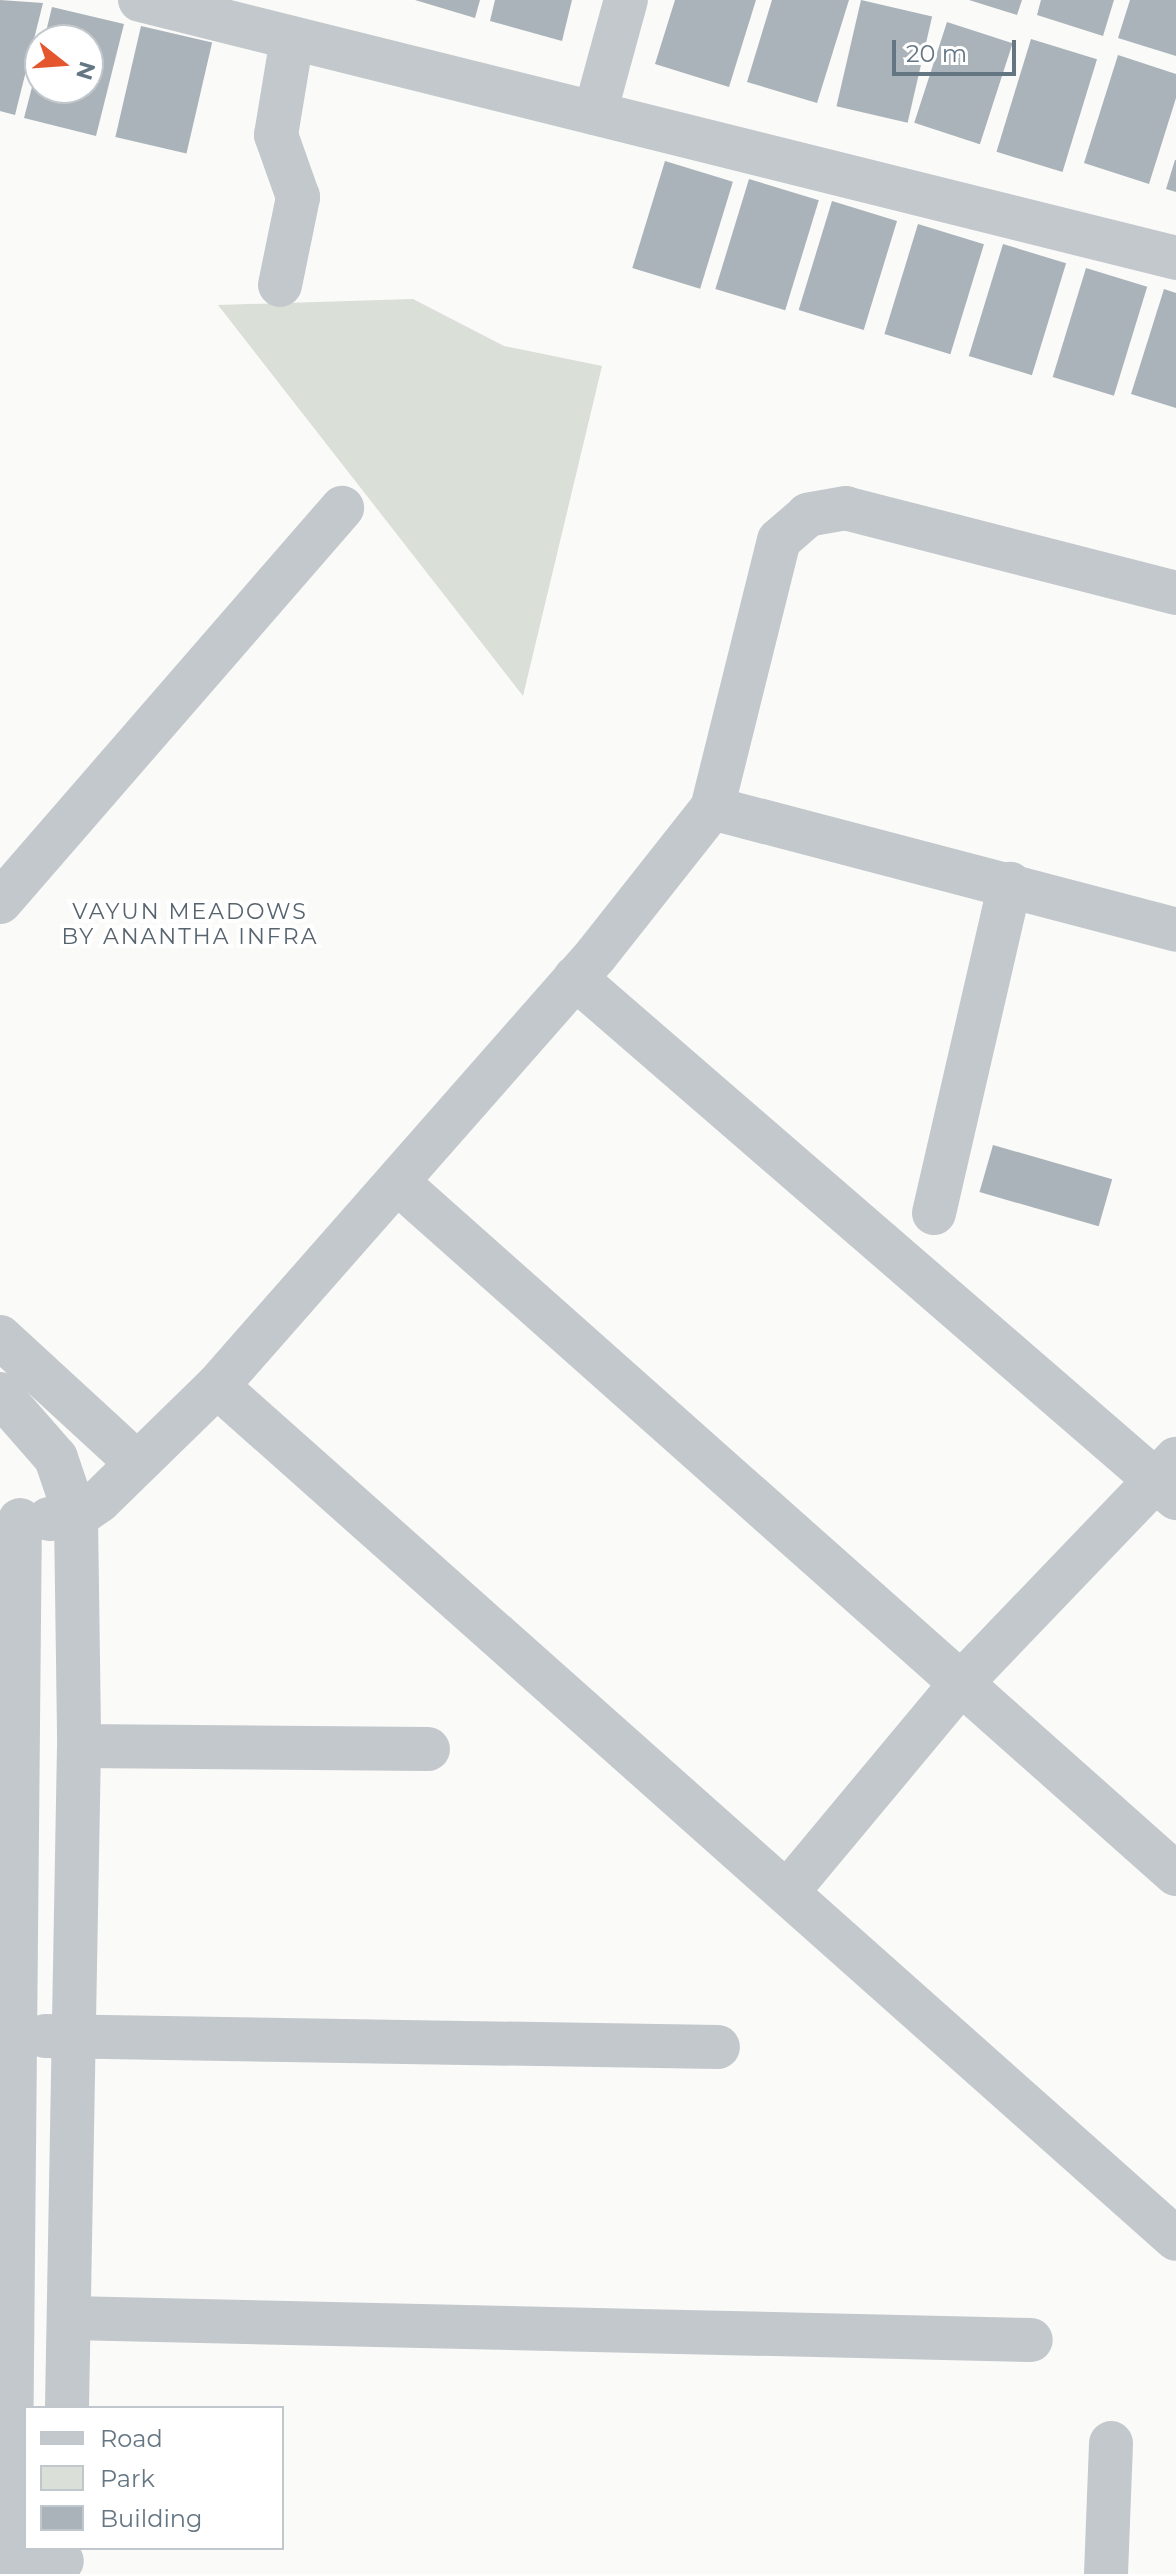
<!DOCTYPE html>
<html>
<head>
<meta charset="utf-8">
<style>
  body { margin:0 }
  #map { position:relative; width:1176px; height:2574px; overflow:hidden; background:#fafaf8; font-family:Montserrat,sans-serif }
  div>[style] { position:absolute }
  .green>* { inset:0; background:#dadfd7 }
  .building>* { inset:0; background:#aab3b9; transform-origin:0 0 }
  .minor>* { height:44px; margin:-22px; padding:0 22px; transform-origin:22px; border-radius:22px; background:#c3c8cc }
  span { translate:-50% -50%; white-space:nowrap; text-align:center; line-height:1.15; -webkit-text-stroke:8px #fff; paint-order:stroke }
  .neighbourhood-label { font-size:22px; color:#57646e; letter-spacing:2px }
  .legend { position:absolute; left:24px; top:2406px; width:260px; height:144px; box-sizing:border-box; background:#fff; border:2px solid #c1c8cd; margin:0; padding:10px 14px; list-style:none; font-size:24px; color:#657683 }
  .legend li { display:flex; align-items:center; gap:16px; height:40px }
  .legend b { width:40px; border:2px solid #c1c8cd }
  .north { position:absolute; left:24px; top:24px; width:80px; height:80px; box-sizing:border-box; background:#fff; border:2px solid #c1c8cd; border-radius:50%; rotate:107deg; font-size:22px; font-weight:700; line-height:32px; text-align:center; color:#657683 }
  .north::after { content:''; display:block; margin:auto; width:28px; height:36px; background:#e4572e; clip-path:polygon(50% 0,100% 100%,50% 72%,0 100%) }
  .scale { position:absolute; left:892px; top:40px; width:124px; height:36px; box-sizing:border-box; border:4px solid #657683; border-top:0; padding-left:10px; font-size:24px; line-height:28px; white-space:nowrap; color:#657683; -webkit-text-stroke:6px #fff; paint-order:stroke }
</style>
</head>
<body>
<div id="map">
  <div class="green">
    <i style="clip-path:polygon(413px 299px,504px 346px,602px 366px,523px 696px,218px 305px)"></i>
  </div>
  <div class="building">
    <i style="clip-path:polygon(0 0,43px 3px,15px 115px,0 111px)"></i>
    <i style="clip-path:polygon(415px 0,480px 0,475px 18px)"></i>
    <i style="clip-path:polygon(495px 0,572px 0,562px 41px,490px 21px)"></i>
    <i style="clip-path:polygon(675px 0,756px 0,729px 87px,655px 64px)"></i>
    <i style="clip-path:polygon(772px 0,849px 0,817px 103px,747px 82px)"></i>
    <i style="left:861px;top:0;width:73px;height:109px;rotate:13deg"></i>
    <i style="clip-path:polygon(969px 0,1022px 0,1017px 15px)"></i>
    <i style="clip-path:polygon(1041px 0,1114px 0,1103px 36px,1037px 15px)"></i>
    <i style="clip-path:polygon(1130px 0,1176px 0,1176px 56px,1118px 38px)"></i>
    <i style="clip-path:polygon(52px 7px,124px 24px,96px 136px,24px 118px,39px 60px,40px 88px,88px 88px,88px 40px,44px 40px)"></i>
    <i style="left:947px;top:22px;width:69px;height:106px;rotate:18deg"></i>
    <i style="left:141px;top:26px;width:73px;height:114px;rotate:13deg"></i>
    <i style="left:1031px;top:39px;width:69px;height:118px;rotate:17deg"></i>
    <i style="clip-path:polygon(1118px 55px,1176px 74px,1176px 98px,1149px 184px,1084px 163px)"></i>
    <i style="clip-path:polygon(1175px 160px,1176px 160px,1176px 192px,1166px 189px)"></i>
    <i style="left:665px;top:161px;width:71px;height:112px;rotate:17deg"></i>
    <i style="left:749px;top:179px;width:73px;height:115px;rotate:17deg"></i>
    <i style="left:832px;top:201px;width:68px;height:114px;rotate:17deg"></i>
    <i style="left:918px;top:224px;width:69px;height:115px;rotate:17deg"></i>
    <i style="left:1003px;top:244px;width:66px;height:117px;rotate:17deg"></i>
    <i style="left:1086px;top:268px;width:64px;height:114px;rotate:17deg"></i>
    <i style="clip-path:polygon(1164px 289px,1176px 293px,1176px 408px,1131px 394px)"></i>
    <i style="left:993px;top:1145px;width:124px;height:49px;rotate:16deg"></i>
  </div>
  <div class="minor">
    <i style="left:140px;top:0;width:1068px;rotate:13.98deg"></i>
    <i style="left:595px;top:113px;width:117px;rotate:-74.7deg"></i>
    <i style="left:280px;top:285px;width:90px;rotate:-78.4deg"></i>
    <i style="left:298px;top:197px;width:66px;rotate:-109.5deg"></i>
    <i style="left:276px;top:135px;width:98px;rotate:-80.6deg"></i>
    <i style="left:1176px;top:593px;width:341px;rotate:-165.6deg"></i>
    <i style="left:846px;top:508px;width:39px;rotate:170deg"></i>
    <i style="left:808px;top:515px;width:38px;rotate:139deg"></i>
    <i style="left:779px;top:540px;width:276px;rotate:104deg"></i>
    <i style="left:712px;top:808px;width:480px;rotate:14.7deg"></i>
    <i style="left:0;top:902px;width:522px;rotate:-49.04deg"></i>
    <i style="left:575px;top:978px;width:795px;rotate:40.87deg"></i>
    <i style="left:397px;top:1182px;width:1042px;rotate:41.62deg"></i>
    <i style="left:934px;top:1213px;width:338px;rotate:-77deg"></i>
    <i style="left:0;top:1337px;width:185px;rotate:42.6deg"></i>
    <i style="left:217px;top:1386px;width:1283px;rotate:41.65deg"></i>
    <i style="left:0;top:1394px;width:85px;rotate:48.8deg"></i>
    <i style="left:56px;top:1458px;width:62px;rotate:71.3deg"></i>
    <i style="left:76px;top:1517px;width:229px;rotate:89.2deg"></i>
    <i style="left:79px;top:1746px;width:662px;rotate:91.04deg"></i>
    <i style="left:49px;top:1519px;width:27px;rotate:-4deg"></i>
    <i style="left:76px;top:1517px;width:28px;rotate:-35deg"></i>
    <i style="left:99px;top:1501px;width:165px;rotate:-44.3deg"></i>
    <i style="left:217px;top:1386px;width:574px;rotate:-48.67deg"></i>
    <i style="left:596px;top:955px;width:187px;rotate:-51.7deg"></i>
    <i style="left:79px;top:1746px;width:349px;rotate:0.5deg"></i>
    <i style="left:788px;top:1891px;width:273px;rotate:-50.2deg"></i>
    <i style="left:963px;top:1681px;width:308px;rotate:-46.2deg"></i>
    <i style="left:45px;top:2036px;width:673px;rotate:0.94deg"></i>
    <i style="left:70px;top:2318px;width:961px;rotate:1.31deg"></i>
    <i style="left:0;top:2566px;width:62px;rotate:-4.6deg"></i>
    <i style="left:10px;top:2574px;width:1054px;rotate:-89.46deg"></i>
    <i style="left:1106px;top:2574px;width:131px;rotate:-87.8deg"></i>
  </div>
  <div class="neighbourhood-label">
    <span style="left:190px;top:924px">VAYUN MEADOWS<br>BY ANANTHA INFRA</span>
  </div>
  <ul class="legend">
  <li><b style="height:10px;background:#c3c8cc"></b>Road</li>
  <li><b style="height:22px;background:#dadfd7"></b>Park</li>
  <li><b style="height:22px;background:#aab3b9"></b>Building</li>
  </ul>
  <div class="north">N</div>
  <div class="scale">20 m</div>
</div>
</body>
</html>
